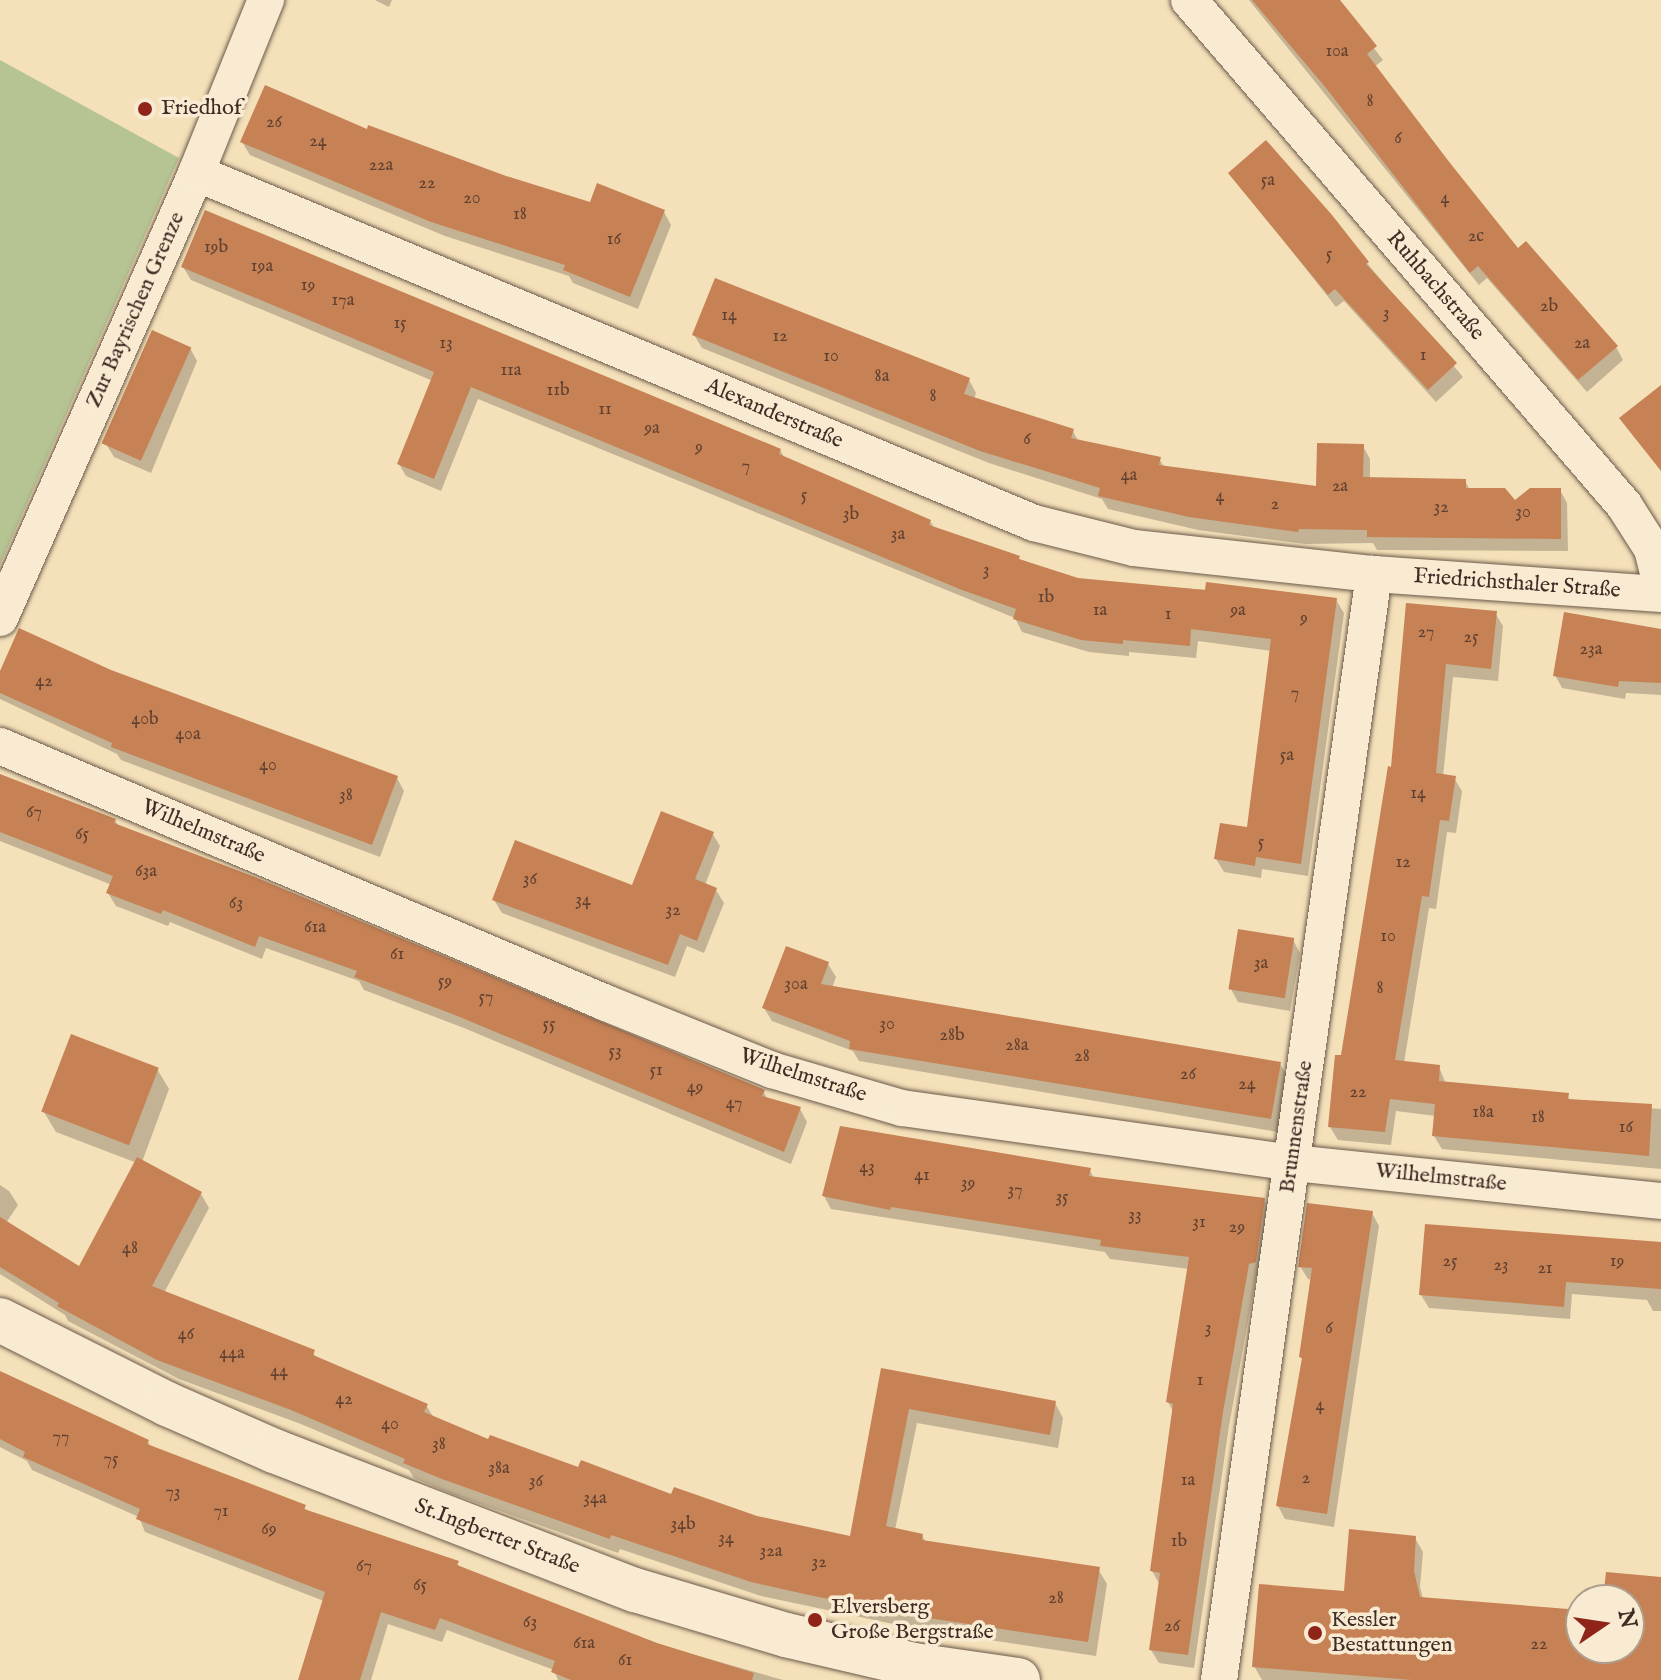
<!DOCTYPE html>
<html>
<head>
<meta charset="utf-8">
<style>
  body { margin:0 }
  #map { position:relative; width:1661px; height:1680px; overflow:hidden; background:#f4e0b9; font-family:"IM FELL English",serif }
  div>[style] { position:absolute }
  .green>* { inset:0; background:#b6c393 }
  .shadow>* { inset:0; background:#0003 }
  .building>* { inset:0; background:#c68154; transform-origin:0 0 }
  .roads { filter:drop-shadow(0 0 2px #6c594a) drop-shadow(0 0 2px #6c594a) }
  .minor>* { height:36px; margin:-18px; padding:0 18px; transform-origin:18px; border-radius:18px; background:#f8ebd2 }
  .secondary>* { height:44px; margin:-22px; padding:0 22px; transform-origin:22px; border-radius:22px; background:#f8ebd2 }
  .dots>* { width:22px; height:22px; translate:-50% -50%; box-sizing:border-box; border:4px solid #f8ebd2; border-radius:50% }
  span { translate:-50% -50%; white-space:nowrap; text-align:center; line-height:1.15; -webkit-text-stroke:7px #f8ebd2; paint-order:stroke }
  .number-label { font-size:18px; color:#614131 }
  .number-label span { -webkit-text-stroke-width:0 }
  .poi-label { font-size:22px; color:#3f2c25 }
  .left { translate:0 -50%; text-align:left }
  .street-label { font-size:22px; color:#3f2c25 }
  .north { position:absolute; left:1565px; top:1584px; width:80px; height:80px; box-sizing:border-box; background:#f8ebd2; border:2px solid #ae9f8d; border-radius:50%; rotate:77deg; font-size:22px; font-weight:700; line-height:32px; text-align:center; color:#3f2c25 }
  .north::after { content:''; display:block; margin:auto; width:28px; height:36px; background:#8f2418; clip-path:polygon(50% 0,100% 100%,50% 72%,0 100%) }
</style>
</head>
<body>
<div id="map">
  <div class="green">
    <i style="clip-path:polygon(0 60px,179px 158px,0 565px)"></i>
  </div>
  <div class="shadow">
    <i style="clip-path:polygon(375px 0,392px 0,389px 7px)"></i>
    <i style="clip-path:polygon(1249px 0,1337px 0,1383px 60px,1374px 67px,1518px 251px,1616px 347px,1623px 360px,1587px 392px,1487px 278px,1479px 285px)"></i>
    <i style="clip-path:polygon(368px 131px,591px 204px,664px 212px,671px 225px,638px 309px,573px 283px,569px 276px,445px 236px,250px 155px,242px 142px)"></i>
    <i style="clip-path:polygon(1230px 173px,1367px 263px,1463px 377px,1436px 402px,1344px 301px,1336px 307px)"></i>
    <i style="clip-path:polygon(183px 267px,780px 450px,784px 457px,930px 521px,935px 529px,1078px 580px,1336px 600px,1344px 613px,1308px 876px,1262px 869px,1261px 878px,1224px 872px,1216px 859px,1249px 830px,1272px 651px,1198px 641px,1196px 658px,1129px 652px,1129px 656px,1089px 652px,1022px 632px,1015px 618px,478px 399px,441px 491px,406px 476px,399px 464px,433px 381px,191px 280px)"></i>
    <i style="clip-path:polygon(694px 335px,969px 380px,976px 393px,974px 399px,1072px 430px,1079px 442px,1159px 459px,1165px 468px,1318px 488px,1363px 446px,1370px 459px,1370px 479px,1465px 481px,1470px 490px,1515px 503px,1560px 490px,1567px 503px,1568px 551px,1377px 550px,1373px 543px,1305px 544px,1198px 530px,1108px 509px,1102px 499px,989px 463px,702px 348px)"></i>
    <i style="clip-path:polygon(190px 348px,197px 361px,151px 473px,114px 457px,106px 444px)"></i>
    <i style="clip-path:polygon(1408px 605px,1495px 613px,1503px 626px,1498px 681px,1453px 677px,1443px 777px,1454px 778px,1462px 791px,1456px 833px,1447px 832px,1436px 909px,1429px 908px,1404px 1063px,1439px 1067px,1446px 1084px,1567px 1095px,1571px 1102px,1661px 1109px,1661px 1169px,1442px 1149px,1434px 1136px,1436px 1116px,1396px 1111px,1391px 1145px,1338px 1140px,1330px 1127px,1393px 769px)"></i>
    <i style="clip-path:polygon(1661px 630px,1661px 695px,1626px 693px,1625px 699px,1562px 688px,1555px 675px)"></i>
    <i style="clip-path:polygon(110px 671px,397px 778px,404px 791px,380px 857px,121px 760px,117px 754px,0 699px,0 676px)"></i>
    <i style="clip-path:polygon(0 776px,115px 820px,119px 827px,763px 1091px,768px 1100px,800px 1109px,807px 1122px,791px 1164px,464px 1028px,364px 990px,359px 981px,266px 948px,262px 959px,170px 922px,168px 926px,116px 906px,108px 893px,112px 885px,0 841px)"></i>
    <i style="clip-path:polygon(712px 833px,720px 846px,705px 885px,716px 890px,724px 903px,704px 953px,687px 946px,675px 977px,502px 913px,494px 900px,633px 887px)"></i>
    <i style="clip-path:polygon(1293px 940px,1300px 953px,1290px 1011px,1238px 1002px,1231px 989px)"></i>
    <i style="clip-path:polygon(828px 964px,836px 977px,832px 988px,1280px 1064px,1288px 1077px,1278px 1132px,859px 1061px,853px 1051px,772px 1021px,764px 1008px)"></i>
    <i style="clip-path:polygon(157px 1069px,169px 1089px,142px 1162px,201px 1194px,209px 1208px,164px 1293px,313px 1352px,317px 1359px,426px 1405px,434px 1418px,490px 1442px,673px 1497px,852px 1539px,883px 1371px,1055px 1403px,1063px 1418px,1058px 1448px,917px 1423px,895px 1530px,922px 1536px,926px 1542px,1098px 1569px,1107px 1584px,1096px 1656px,917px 1629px,761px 1596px,620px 1549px,618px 1553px,452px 1494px,414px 1478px,409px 1470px,301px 1424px,179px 1379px,68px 1321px,65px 1315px,0 1274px,0 1185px,9px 1191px,18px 1205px,6px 1223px,80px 1269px,137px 1163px,56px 1132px,44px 1112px)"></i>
    <i style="clip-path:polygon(1089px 1169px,1094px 1178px,1264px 1200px,1272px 1213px,1263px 1275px,1256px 1277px,1229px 1426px,1194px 1668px,1159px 1663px,1151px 1650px,1160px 1585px,1152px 1571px,1174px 1413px,1168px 1402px,1189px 1269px,1110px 1259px,1105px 1252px,831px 1209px,824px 1196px)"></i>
    <i style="clip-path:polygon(1372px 1213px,1379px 1226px,1334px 1527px,1285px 1519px,1278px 1506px,1303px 1361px,1301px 1357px,1312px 1280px,1308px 1279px,1300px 1266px)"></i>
    <i style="clip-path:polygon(1661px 1246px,1661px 1311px,1653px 1311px,1647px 1300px,1572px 1294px,1570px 1319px,1429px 1308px,1421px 1295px)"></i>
    <i style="clip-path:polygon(0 1373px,148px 1441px,151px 1448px,304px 1506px,307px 1512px,457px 1563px,461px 1569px,656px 1644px,783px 1680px,558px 1680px,554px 1670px,447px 1630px,442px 1642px,388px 1624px,371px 1680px,300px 1680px,324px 1601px,145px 1532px,139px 1517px,32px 1470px,27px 1461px,0 1447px)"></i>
    <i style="clip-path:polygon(1415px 1538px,1423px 1552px,1420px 1587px,1423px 1599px,1581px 1612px,1581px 1648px,1629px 1648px,1629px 1600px,1605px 1600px,1661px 1579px,1661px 1680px,1262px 1680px,1254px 1666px)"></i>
  </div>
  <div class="building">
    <i style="clip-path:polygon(1252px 0,1340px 0,1377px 46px,1367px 54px,1450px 163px,1518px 248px,1526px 241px,1618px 346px,1578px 380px,1478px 266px,1470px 273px,1326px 88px)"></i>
    <i style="clip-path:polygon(265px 85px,367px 129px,368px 125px,506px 176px,590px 202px,597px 183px,665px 210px,630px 297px,563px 270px,565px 265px,431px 222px,240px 142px)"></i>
    <i style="clip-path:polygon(1266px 140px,1332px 215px,1369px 262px,1366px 264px,1457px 363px,1428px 390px,1335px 289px,1328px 295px,1228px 173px)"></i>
    <i style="clip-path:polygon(205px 210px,781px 449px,779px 454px,931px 520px,929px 525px,1020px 556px,1019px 559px,1078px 578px,1205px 590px,1206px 582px,1337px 598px,1301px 864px,1256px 857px,1255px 866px,1214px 859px,1220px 823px,1247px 827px,1271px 639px,1191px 629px,1190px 646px,1123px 640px,1123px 644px,1081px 640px,1013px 619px,1016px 609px,962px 590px,471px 387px,434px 479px,397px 464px,434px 372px,181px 267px)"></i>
    <i style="clip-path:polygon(715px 278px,970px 378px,964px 394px,1074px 429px,1071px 438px,1161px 457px,1159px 465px,1316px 486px,1317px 443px,1364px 444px,1363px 477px,1466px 479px,1466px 488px,1505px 488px,1515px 500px,1530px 488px,1561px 488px,1561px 539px,1367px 537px,1367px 530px,1299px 529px,1298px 532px,1189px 517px,1098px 496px,1100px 488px,980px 451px,692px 335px)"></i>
    <i style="left:152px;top:330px;width:43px;height:124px;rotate:24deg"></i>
    <i style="clip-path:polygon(1661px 385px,1661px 471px,1619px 418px)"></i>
    <i style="clip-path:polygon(1406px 603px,1497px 611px,1491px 669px,1446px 664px,1436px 773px,1456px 776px,1449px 821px,1440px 820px,1429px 897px,1422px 896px,1395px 1060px,1440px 1065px,1439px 1081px,1569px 1093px,1568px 1099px,1652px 1104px,1649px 1156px,1432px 1136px,1435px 1104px,1390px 1099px,1385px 1132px,1328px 1127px,1335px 1055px,1341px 1055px,1388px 766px,1391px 767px)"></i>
    <i style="clip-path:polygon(1564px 612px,1661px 629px,1661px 683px,1619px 681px,1618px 687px,1553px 676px)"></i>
    <i style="clip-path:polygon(19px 628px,111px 670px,398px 776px,372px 845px,111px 747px,112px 743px,0 693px,0 671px)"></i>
    <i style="clip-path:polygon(0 774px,116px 819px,114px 823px,255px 877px,765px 1090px,762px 1096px,801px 1107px,784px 1152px,455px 1015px,354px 977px,357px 971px,259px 936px,255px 947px,163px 910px,161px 914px,106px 893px,113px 876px,0 832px)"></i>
    <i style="clip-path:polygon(661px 811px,714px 832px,695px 879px,717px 888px,697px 941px,680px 934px,668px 965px,492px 900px,515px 840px,632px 885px)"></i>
    <i style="left:1238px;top:929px;width:57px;height:61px;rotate:9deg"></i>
    <i style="clip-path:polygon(786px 946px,829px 962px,821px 984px,1281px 1062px,1271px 1119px,849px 1049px,850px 1041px,762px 1008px)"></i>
    <i style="left:71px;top:1034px;width:94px;height:83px;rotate:21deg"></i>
    <i style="clip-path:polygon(840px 1126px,1091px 1168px,1089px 1176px,1265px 1198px,1256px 1262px,1249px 1264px,1223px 1412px,1188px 1655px,1149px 1650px,1160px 1573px,1150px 1571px,1173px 1404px,1166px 1402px,1189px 1257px,1100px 1246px,1101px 1240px,891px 1207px,890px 1210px,822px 1196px)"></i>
    <i style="clip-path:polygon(137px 1157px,202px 1192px,152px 1286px,315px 1350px,313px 1355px,428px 1404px,424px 1412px,488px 1439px,490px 1435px,578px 1467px,581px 1460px,671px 1494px,674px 1487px,757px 1516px,850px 1536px,881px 1368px,1056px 1401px,1050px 1435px,909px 1409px,886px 1526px,923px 1534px,922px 1540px,1100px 1567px,1088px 1642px,908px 1615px,809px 1595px,751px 1582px,611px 1535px,610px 1539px,442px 1479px,403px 1463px,405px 1459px,291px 1410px,157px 1360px,57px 1306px,59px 1303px,0 1267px,0 1217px,79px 1266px)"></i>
    <i style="clip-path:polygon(1307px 1203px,1373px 1211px,1327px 1514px,1276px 1506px,1302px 1358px,1299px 1357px,1312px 1268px,1298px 1267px)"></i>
    <i style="clip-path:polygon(1425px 1224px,1661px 1242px,1661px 1289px,1566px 1282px,1564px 1307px,1419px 1295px)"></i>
    <i style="clip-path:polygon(0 1371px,149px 1440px,147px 1444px,306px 1505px,304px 1509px,459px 1561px,457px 1565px,657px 1643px,754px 1673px,752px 1680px,571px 1680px,551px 1672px,555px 1661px,440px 1618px,435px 1630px,381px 1612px,360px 1680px,298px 1680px,325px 1592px,136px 1519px,140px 1509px,23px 1457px,25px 1452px,0 1439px)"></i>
    <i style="clip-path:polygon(1349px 1529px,1416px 1536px,1414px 1571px,1420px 1597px,1581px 1610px,1581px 1648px,1629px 1648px,1629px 1600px,1603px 1600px,1606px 1572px,1661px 1577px,1661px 1680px,1412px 1680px,1252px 1667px,1259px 1584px,1344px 1591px)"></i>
  </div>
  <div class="roads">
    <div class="minor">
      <i style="left:1189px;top:0;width:667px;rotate:49.26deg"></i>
      <i style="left:1624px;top:505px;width:52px;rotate:57.5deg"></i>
      <i style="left:1652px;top:549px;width:37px;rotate:76deg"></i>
      <i style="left:196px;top:173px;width:908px;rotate:22.67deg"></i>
      <i style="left:1034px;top:523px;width:103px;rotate:14deg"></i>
      <i style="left:1134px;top:548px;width:241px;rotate:6.2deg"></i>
      <i style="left:1374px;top:574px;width:288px;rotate:4deg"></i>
      <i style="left:0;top:618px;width:486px;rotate:-66.2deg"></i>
      <i style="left:196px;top:173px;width:187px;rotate:-68deg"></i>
      <i style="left:0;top:746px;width:658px;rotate:22.98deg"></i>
      <i style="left:606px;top:1003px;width:179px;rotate:22deg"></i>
      <i style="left:772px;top:1070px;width:135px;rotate:16.3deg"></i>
      <i style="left:902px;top:1108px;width:395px;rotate:8deg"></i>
      <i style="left:1293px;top:1163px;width:370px;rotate:5.9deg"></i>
      <i style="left:1219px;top:1680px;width:1117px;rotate:-82.02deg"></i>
    </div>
    <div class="secondary">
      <i style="left:0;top:1320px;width:187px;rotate:26.7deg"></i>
      <i style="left:167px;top:1404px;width:117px;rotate:23.7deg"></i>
      <i style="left:274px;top:1451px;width:387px;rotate:21.1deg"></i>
      <i style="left:635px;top:1590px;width:158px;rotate:16.6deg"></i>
      <i style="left:786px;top:1635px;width:131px;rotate:13.2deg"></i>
      <i style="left:914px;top:1665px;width:105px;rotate:8.2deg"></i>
    </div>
  </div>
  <div class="dots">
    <i style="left:145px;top:109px;background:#8f2418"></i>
    <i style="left:815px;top:1620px;background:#8f2418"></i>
    <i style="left:1315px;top:1633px;background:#8f2418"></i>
  </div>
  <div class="number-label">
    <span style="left:1337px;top:52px">10a</span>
    <span style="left:1370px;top:102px">8</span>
    <span style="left:274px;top:123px">26</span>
    <span style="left:1398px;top:139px">6</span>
    <span style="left:318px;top:142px">24</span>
    <span style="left:381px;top:166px">22a</span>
    <span style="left:1268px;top:181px">5a</span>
    <span style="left:427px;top:184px">22</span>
    <span style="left:472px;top:199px">20</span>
    <span style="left:1445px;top:199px">4</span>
    <span style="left:520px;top:215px">18</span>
    <span style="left:1476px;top:237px">2c</span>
    <span style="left:614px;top:240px">16</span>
    <span style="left:216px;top:248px">19b</span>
    <span style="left:1329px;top:255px">5</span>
    <span style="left:262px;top:267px">19a</span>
    <span style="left:308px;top:286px">19</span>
    <span style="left:343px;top:301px">17a</span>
    <span style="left:1549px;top:307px">2b</span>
    <span style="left:1386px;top:314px">3</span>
    <span style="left:729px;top:316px">14</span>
    <span style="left:400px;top:324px">15</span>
    <span style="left:780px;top:337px">12</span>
    <span style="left:446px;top:344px">13</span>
    <span style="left:1582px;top:344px">2a</span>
    <span style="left:1423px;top:356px">1</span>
    <span style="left:831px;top:357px">10</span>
    <span style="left:511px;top:371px">11a</span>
    <span style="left:882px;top:377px">8a</span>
    <span style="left:558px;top:391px">11b</span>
    <span style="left:933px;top:397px">8</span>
    <span style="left:605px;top:410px">11</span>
    <span style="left:652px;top:429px">9a</span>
    <span style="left:1027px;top:440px">6</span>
    <span style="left:699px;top:448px">9</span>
    <span style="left:746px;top:467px">7</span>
    <span style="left:1129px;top:476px">4a</span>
    <span style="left:1340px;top:487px">2a</span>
    <span style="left:804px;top:496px">5</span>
    <span style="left:1220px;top:497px">4</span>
    <span style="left:1275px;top:505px">2</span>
    <span style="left:1441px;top:508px">32</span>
    <span style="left:1523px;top:513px">30</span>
    <span style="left:851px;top:515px">3b</span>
    <span style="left:898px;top:535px">3a</span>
    <span style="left:986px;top:571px">3</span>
    <span style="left:1046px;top:598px">1b</span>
    <span style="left:1100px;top:611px">1a</span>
    <span style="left:1238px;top:611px">9a</span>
    <span style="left:1168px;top:615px">1</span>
    <span style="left:1304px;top:619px">9</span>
    <span style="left:1426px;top:633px">27</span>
    <span style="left:1471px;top:638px">25</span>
    <span style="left:1591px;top:650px">23a</span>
    <span style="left:44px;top:682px">42</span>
    <span style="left:1295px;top:694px">7</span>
    <span style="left:145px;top:720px">40b</span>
    <span style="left:188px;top:735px">40a</span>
    <span style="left:1287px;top:756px">5a</span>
    <span style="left:268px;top:766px">40</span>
    <span style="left:1418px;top:794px">14</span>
    <span style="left:346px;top:796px">38</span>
    <span style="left:34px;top:813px">67</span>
    <span style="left:82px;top:835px">65</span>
    <span style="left:1261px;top:843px">5</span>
    <span style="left:1403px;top:863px">12</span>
    <span style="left:146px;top:872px">63a</span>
    <span style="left:530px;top:880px">36</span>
    <span style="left:583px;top:901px">34</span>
    <span style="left:236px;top:904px">63</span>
    <span style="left:673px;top:911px">32</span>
    <span style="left:315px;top:928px">61a</span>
    <span style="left:1388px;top:937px">10</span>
    <span style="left:397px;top:955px">61</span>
    <span style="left:1261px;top:964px">3a</span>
    <span style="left:445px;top:982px">59</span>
    <span style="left:796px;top:985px">30a</span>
    <span style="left:1380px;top:989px">8</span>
    <span style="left:486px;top:998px">57</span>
    <span style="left:549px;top:1025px">55</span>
    <span style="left:887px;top:1025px">30</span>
    <span style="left:952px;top:1036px">28b</span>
    <span style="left:1017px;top:1046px">28a</span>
    <span style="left:615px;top:1052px">53</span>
    <span style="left:1082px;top:1057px">28</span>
    <span style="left:656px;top:1071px">51</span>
    <span style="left:1188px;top:1075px">26</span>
    <span style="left:1247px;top:1085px">24</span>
    <span style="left:695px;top:1088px">49</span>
    <span style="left:1358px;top:1093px">22</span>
    <span style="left:734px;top:1104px">47</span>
    <span style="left:1483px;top:1113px">18a</span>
    <span style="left:1538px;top:1118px">18</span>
    <span style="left:1626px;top:1128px">16</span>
    <span style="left:867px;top:1168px">43</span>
    <span style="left:922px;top:1176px">41</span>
    <span style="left:968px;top:1184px">39</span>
    <span style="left:1015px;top:1191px">37</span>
    <span style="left:1062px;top:1198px">35</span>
    <span style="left:1135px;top:1216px">33</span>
    <span style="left:1199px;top:1223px">31</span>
    <span style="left:1237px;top:1228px">29</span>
    <span style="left:130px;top:1249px">48</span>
    <span style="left:1450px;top:1262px">25</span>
    <span style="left:1617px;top:1262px">19</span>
    <span style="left:1501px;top:1266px">23</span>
    <span style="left:1545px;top:1269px">21</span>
    <span style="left:1208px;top:1329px">3</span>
    <span style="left:1329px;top:1329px">6</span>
    <span style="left:186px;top:1335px">46</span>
    <span style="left:232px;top:1354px">44a</span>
    <span style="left:279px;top:1372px">44</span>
    <span style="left:1200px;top:1381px">1</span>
    <span style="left:344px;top:1400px">42</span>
    <span style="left:1320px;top:1406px">4</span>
    <span style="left:390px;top:1425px">40</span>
    <span style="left:61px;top:1438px">77</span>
    <span style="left:439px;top:1445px">38</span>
    <span style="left:111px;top:1460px">75</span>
    <span style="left:499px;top:1469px">38a</span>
    <span style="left:1306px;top:1479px">2</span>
    <span style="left:1188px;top:1481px">1a</span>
    <span style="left:536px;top:1482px">36</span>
    <span style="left:173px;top:1493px">73</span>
    <span style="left:595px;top:1499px">34a</span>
    <span style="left:221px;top:1512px">71</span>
    <span style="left:683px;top:1525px">34b</span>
    <span style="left:269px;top:1530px">69</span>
    <span style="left:726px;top:1539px">34</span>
    <span style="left:1179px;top:1542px">1b</span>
    <span style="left:771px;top:1552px">32a</span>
    <span style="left:819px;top:1563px">32</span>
    <span style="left:364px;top:1567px">67</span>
    <span style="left:420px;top:1586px">65</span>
    <span style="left:1056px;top:1599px">28</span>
    <span style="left:530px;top:1623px">63</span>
    <span style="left:1172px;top:1627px">26</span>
    <span style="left:584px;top:1644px">61a</span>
    <span style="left:1539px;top:1645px">22</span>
    <span style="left:625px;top:1661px">61</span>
  </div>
  <div class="poi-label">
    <span class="left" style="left:161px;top:109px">Friedhof</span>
    <span class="left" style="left:831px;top:1620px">Elversberg<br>Große Bergstraße</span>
    <span class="left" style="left:1331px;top:1633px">Kessler<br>Bestattungen</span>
  </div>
  <div class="street-label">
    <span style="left:1435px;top:286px;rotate:49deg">Ruhbachstraße</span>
    <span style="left:136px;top:310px;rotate:-66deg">Zur Bayrischen Grenze</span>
    <span style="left:774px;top:414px;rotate:23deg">Alexanderstraße</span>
    <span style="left:1517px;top:584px;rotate:4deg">Friedrichsthaler Straße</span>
    <span style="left:203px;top:832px;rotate:23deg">Wilhelmstraße</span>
    <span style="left:803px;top:1076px;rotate:18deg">Wilhelmstraße</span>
    <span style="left:1297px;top:1127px;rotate:-82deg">Brunnenstraße</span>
    <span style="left:1441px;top:1178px;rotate:6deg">Wilhelmstraße</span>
    <span style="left:497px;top:1537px;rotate:21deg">St.Ingberter Straße</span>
  </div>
  <div class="north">N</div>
</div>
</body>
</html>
